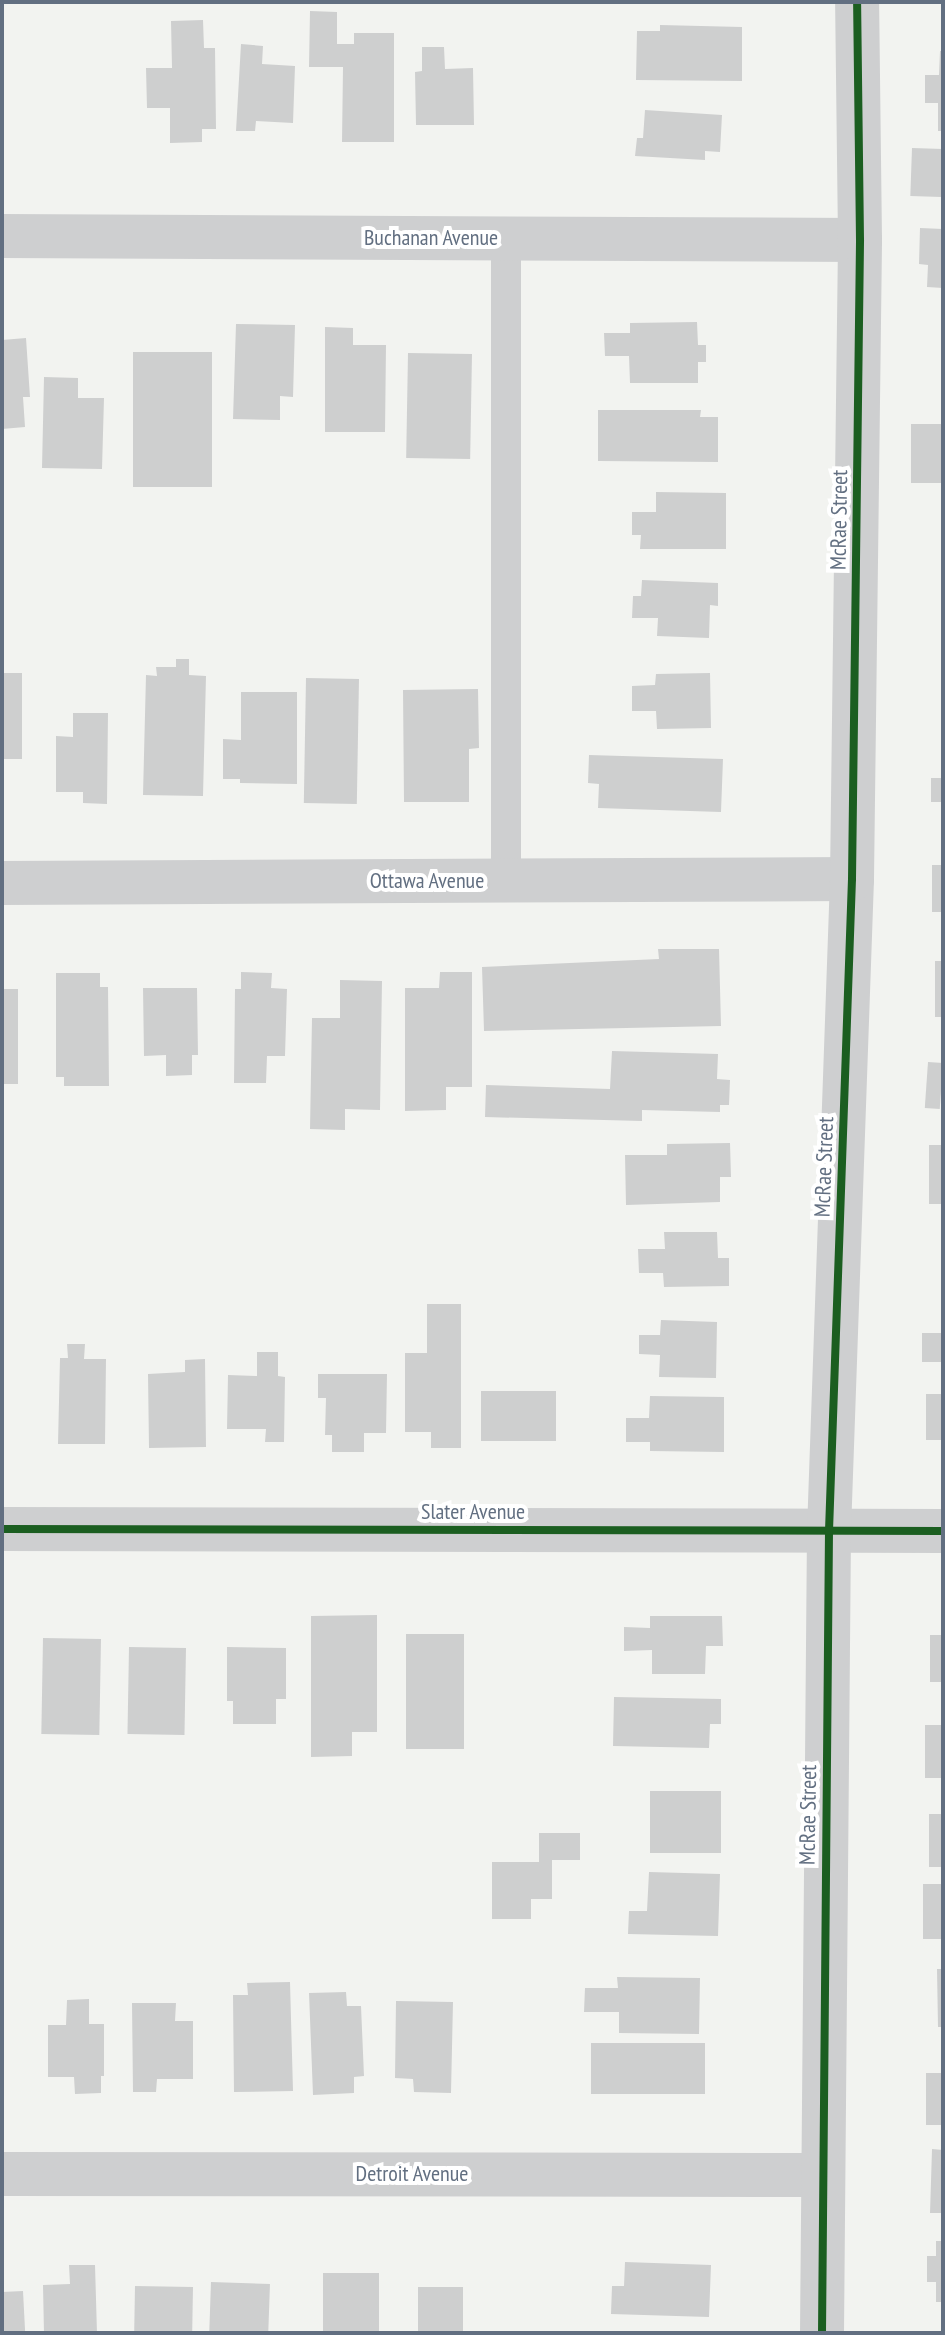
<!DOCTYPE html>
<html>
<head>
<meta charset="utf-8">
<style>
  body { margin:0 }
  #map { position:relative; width:945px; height:2335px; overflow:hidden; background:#f2f3f0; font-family:"PT Sans Narrow",sans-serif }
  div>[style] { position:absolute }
  .building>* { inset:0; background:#cecfcf; transform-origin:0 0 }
  .service>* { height:30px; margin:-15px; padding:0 15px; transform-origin:15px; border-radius:15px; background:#cecfd0 }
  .minor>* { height:44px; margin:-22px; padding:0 22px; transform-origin:22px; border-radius:22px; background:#cecfd0 }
  .tertiary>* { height:44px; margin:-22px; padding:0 22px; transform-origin:22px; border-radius:22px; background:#cecfd0 }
  .cycleway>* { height:8px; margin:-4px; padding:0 4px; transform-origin:4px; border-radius:4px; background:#1b5e20 }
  span { translate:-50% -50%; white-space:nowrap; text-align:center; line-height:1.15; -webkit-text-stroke:8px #fff; paint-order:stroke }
  .street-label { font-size:22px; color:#626f81 }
  .frame { position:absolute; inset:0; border:4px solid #626f81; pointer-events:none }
</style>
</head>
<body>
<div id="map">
  <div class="building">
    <i style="clip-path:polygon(310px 11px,337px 12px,337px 44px,354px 44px,354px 33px,394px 33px,394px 142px,342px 142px,343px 67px,309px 67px)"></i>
    <i style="clip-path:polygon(203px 20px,204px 48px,215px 48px,216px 129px,202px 129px,202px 142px,170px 143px,170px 108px,147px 108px,146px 68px,172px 68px,171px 21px)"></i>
    <i style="clip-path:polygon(660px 25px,742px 27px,742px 81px,636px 80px,637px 31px,660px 31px)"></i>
    <i style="clip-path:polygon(241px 44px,263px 46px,262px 64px,295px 66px,293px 123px,256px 121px,255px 131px,236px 131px)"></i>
    <i style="clip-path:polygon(422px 47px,444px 47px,445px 69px,473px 68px,474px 125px,416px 125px,415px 72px,422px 71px)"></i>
    <i style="clip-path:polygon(940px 51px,943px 51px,943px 131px,938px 131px,938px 103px,925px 103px,925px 75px,939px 75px)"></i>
    <i style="clip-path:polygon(645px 110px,722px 115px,720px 152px,705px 151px,705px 160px,635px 156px,637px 138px,643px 138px)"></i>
    <i style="left:912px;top:148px;width:31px;height:48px;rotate:2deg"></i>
    <i style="clip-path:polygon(920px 228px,943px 229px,943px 288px,927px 287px,928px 265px,919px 264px)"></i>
    <i style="clip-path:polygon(697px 322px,698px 345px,706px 345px,706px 362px,698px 362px,698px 383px,630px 383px,629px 356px,605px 356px,604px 333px,630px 333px,630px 323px)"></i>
    <i style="clip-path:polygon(236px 324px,295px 325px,293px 397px,280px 396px,280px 420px,233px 419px)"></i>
    <i style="clip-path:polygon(325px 327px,353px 328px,353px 345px,386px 345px,385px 432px,325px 432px)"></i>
    <i style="clip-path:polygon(26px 338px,30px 397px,23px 397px,25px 427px,2px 429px,2px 340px)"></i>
    <i style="left:133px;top:352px;width:79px;height:135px"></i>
    <i style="left:408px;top:353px;width:64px;height:105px;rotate:1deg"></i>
    <i style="clip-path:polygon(44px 377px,78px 378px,78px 398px,104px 398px,102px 469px,42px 468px)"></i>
    <i style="clip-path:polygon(598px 410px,701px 410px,700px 417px,718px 417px,718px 462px,598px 461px)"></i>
    <i style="left:911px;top:424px;width:32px;height:59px"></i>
    <i style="clip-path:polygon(656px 492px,726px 493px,726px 549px,640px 549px,641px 535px,632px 535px,632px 512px,656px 512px)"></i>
    <i style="clip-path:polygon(642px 580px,718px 583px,718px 606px,710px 605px,709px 638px,657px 636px,658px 618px,632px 618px,633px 596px,641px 596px)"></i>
    <i style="clip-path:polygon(176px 659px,189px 659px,189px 675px,206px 676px,203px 796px,143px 795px,146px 675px,157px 676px,156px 667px,176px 667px)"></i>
    <i style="left:2px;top:673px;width:20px;height:86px"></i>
    <i style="clip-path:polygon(710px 673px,711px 728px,657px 729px,656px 711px,632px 711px,632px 686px,655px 685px,656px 674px)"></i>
    <i style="left:306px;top:678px;width:53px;height:125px;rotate:1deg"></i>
    <i style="clip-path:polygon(478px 689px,479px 748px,469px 749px,469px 802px,404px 802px,403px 690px)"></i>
    <i style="clip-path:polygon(241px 692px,297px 692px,297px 784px,240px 783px,240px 779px,223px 779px,223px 739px,241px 740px)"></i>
    <i style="clip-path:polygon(73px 713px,108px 713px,107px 804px,83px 803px,83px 792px,56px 792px,56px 736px,73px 737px)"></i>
    <i style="clip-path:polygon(589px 755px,723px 759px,721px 812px,598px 808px,599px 784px,588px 783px)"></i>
    <i style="left:943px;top:778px;width:24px;height:12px;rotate:90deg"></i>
    <i style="left:932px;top:865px;width:11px;height:47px"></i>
    <i style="clip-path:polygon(658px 949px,719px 949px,721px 1026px,484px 1031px,482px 967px,659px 959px)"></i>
    <i style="left:935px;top:961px;width:8px;height:56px"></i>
    <i style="clip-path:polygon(241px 972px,272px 973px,271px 988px,287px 989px,285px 1056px,267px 1056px,266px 1083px,234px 1083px,235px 989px,241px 989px)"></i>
    <i style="clip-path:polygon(440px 972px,472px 972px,472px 1087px,446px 1087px,446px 1110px,405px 1111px,405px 988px,439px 988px)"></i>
    <i style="clip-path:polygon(56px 973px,100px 973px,100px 987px,108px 987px,109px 1086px,64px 1086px,64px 1077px,56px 1077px)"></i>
    <i style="clip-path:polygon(340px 980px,382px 981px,380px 1110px,345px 1109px,345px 1130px,310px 1129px,312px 1018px,340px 1018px)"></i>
    <i style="clip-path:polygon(143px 988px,197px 988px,198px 1055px,192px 1055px,192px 1075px,166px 1076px,166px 1055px,144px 1056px)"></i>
    <i style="left:2px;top:989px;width:16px;height:95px"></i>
    <i style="clip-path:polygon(612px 1051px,718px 1054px,717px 1079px,730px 1080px,729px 1105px,720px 1105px,720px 1112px,642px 1110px,642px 1121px,485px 1117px,486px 1085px,610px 1089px)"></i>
    <i style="left:928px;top:1062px;width:15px;height:46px;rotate:4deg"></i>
    <i style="clip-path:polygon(730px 1143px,731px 1177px,720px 1177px,720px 1202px,626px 1205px,625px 1155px,667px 1155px,667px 1144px)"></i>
    <i style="left:929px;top:1145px;width:14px;height:59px"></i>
    <i style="clip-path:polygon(664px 1232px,717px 1232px,718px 1258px,729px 1258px,729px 1286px,664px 1287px,663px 1273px,639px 1273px,638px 1249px,665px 1249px)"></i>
    <i style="clip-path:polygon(427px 1304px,461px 1304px,461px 1448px,431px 1448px,431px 1432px,405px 1432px,405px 1353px,427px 1353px)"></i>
    <i style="clip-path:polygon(661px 1320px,717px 1322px,716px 1378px,659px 1377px,660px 1355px,639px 1354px,639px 1335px,660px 1335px)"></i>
    <i style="left:922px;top:1333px;width:21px;height:29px"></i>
    <i style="clip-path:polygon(67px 1344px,85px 1344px,84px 1359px,106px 1359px,105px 1444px,58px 1444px,60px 1358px,68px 1358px)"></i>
    <i style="clip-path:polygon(257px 1352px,278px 1352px,278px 1376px,285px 1377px,284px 1442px,265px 1442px,266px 1429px,227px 1429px,228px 1375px,257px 1376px)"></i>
    <i style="clip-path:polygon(205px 1359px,206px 1447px,149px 1448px,148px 1374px,185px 1372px,185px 1360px)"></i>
    <i style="clip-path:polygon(318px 1374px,387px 1374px,386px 1433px,364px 1433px,364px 1452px,332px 1452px,332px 1435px,325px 1435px,326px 1398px,318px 1398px)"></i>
    <i style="left:556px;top:1391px;width:50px;height:75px;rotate:90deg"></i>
    <i style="left:926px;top:1394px;width:17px;height:46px"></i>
    <i style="clip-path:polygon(650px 1396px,724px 1397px,724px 1452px,650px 1451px,650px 1442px,626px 1442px,626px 1418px,649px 1418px)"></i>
    <i style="clip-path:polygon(377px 1615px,377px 1732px,352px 1732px,352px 1756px,311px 1757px,311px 1616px)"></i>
    <i style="clip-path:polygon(650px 1616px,722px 1616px,723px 1646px,706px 1646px,705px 1674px,652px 1674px,652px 1650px,624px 1651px,624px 1627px,650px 1628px)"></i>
    <i style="left:464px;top:1634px;width:115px;height:58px;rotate:90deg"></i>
    <i style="left:930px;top:1635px;width:13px;height:47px"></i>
    <i style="left:43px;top:1638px;width:58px;height:96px;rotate:1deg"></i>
    <i style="left:129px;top:1647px;width:57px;height:87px;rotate:1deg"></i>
    <i style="clip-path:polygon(227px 1647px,286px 1648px,286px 1699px,276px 1699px,276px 1724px,233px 1724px,233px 1701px,227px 1701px)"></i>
    <i style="clip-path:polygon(614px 1697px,721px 1699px,721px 1724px,710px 1724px,709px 1748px,613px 1746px)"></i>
    <i style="left:925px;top:1725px;width:18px;height:53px"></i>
    <i style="left:650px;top:1791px;width:71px;height:62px"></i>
    <i style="left:929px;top:1814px;width:14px;height:53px"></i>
    <i style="clip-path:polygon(539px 1833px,580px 1833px,580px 1860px,552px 1860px,552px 1899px,531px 1899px,531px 1919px,492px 1919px,492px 1862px,539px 1862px)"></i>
    <i style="clip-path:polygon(649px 1872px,720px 1874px,718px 1936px,628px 1934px,629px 1911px,647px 1911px)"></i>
    <i style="left:923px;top:1884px;width:20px;height:55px"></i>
    <i style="clip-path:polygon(937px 1969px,943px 1969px,943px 2027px,938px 2027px)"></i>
    <i style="clip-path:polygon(617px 1977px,700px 1978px,699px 2034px,619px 2033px,619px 2012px,584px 2012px,585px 1988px,618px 1988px)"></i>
    <i style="clip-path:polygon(290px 1982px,293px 2091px,234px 2092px,233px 1995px,248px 1995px,247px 1983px)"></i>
    <i style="clip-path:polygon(346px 1992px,347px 2006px,361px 2006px,364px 2076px,354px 2077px,354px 2093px,313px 2095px,309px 1993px)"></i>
    <i style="clip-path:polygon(89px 1999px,89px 2024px,104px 2024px,104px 2076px,101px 2076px,101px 2093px,75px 2094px,74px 2077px,48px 2077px,48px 2025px,66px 2025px,67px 2000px)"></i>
    <i style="clip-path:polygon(396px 2001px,453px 2002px,451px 2093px,414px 2092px,413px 2079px,395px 2078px)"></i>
    <i style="clip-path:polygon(132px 2003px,176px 2003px,175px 2021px,193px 2021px,193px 2079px,157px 2079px,156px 2092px,133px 2092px)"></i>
    <i style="left:705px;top:2043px;width:51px;height:114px;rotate:90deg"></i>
    <i style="left:926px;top:2073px;width:17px;height:52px"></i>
    <i style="clip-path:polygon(932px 2149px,943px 2150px,943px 2213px,930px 2213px)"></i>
    <i style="clip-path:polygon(936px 2241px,943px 2241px,943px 2302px,936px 2302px,936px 2282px,927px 2282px,927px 2256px,936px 2256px)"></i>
    <i style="clip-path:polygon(625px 2262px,711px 2265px,709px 2317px,611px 2314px,612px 2286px,624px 2286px)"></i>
    <i style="clip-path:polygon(69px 2265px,95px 2265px,97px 2333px,44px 2333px,43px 2285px,70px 2284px)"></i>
    <i style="left:323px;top:2273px;width:56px;height:60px"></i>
    <i style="left:211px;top:2282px;width:59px;height:51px;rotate:2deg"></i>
    <i style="left:135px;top:2286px;width:58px;height:47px;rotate:1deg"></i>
    <i style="left:418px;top:2287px;width:45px;height:46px"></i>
    <i style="left:23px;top:2291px;width:42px;height:21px;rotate:87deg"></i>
  </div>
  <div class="service">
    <i style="left:506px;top:881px;width:642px;rotate:-90deg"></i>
  </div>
  <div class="minor">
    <i style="left:2px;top:236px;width:858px;rotate:0.27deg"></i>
    <i style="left:2px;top:883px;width:850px;rotate:-0.27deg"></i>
    <i style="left:2px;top:1529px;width:941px;rotate:0.12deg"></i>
    <i style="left:2px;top:2174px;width:820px;rotate:0.07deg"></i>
  </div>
  <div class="tertiary">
    <i style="left:822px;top:2333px;width:802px;rotate:-89.5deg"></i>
    <i style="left:829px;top:1531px;width:652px;rotate:-87.98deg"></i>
    <i style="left:852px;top:879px;width:639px;rotate:-89.28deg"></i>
    <i style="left:860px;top:240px;width:238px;rotate:-90.7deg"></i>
  </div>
  <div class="cycleway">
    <i style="left:2px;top:1529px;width:941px;rotate:0.12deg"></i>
    <i style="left:822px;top:2333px;width:802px;rotate:-89.5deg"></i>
    <i style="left:829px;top:1531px;width:652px;rotate:-87.98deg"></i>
    <i style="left:852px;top:879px;width:639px;rotate:-89.28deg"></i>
    <i style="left:860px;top:240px;width:238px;rotate:-90.7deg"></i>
  </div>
  <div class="street-label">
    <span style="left:431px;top:238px">Buchanan Avenue</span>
    <span style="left:839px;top:520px;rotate:-89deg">McRae Street</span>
    <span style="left:427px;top:881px">Ottawa Avenue</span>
    <span style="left:824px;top:1167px;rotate:-88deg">McRae Street</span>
    <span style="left:473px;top:1512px">Slater Avenue</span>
    <span style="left:808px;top:1815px;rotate:-89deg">McRae Street</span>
    <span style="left:412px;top:2174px">Detroit Avenue</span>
  </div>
  <div class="frame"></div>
</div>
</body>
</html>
